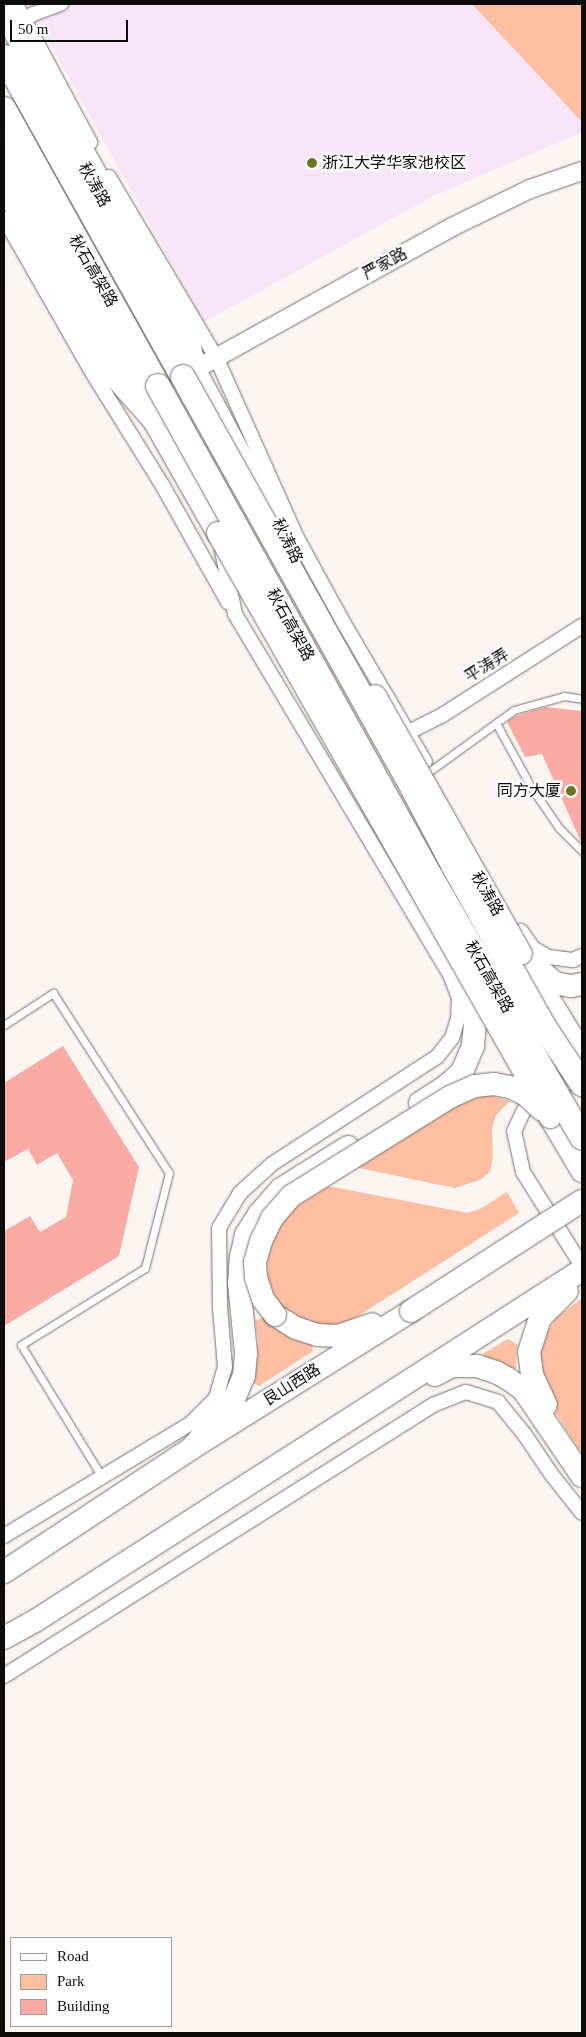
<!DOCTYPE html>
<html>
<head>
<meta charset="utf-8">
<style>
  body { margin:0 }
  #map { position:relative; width:586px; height:2037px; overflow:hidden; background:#fcf5f2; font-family:"Times New Roman","Noto Sans SC",serif }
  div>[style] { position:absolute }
  .education>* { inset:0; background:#f8e6f8 }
  .green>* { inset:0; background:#ffbfa3 }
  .building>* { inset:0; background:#faaba6 }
  .roads { filter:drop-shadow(0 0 1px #75706d) drop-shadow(0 0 1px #75706d) }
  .service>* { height:7px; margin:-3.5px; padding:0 3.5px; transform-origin:3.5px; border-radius:3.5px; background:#fff }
  .minor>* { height:14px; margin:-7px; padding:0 7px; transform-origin:7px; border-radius:7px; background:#fff }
  .tertiary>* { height:18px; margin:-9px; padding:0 9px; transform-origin:9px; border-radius:9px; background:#fff }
  .primary>* { height:22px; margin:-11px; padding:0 11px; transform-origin:11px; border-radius:11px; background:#fff }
  .trunk>* { height:24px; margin:-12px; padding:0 12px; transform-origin:12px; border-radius:12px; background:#fff }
  .bridges { filter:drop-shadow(0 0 1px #75706d) drop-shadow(0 0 1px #75706d) }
  .primary-bridge>* { height:22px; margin:-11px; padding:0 11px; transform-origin:11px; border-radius:11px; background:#fff }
  .trunk-bridge>* { height:24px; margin:-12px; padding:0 12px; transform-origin:12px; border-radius:12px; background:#fff }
  .dots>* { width:14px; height:14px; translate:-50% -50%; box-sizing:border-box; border:2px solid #fff; border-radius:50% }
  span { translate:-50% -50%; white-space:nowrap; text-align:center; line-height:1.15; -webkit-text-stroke:5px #fff; paint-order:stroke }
  .poi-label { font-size:16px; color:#0e0c0b }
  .left { translate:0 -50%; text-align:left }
  .right { translate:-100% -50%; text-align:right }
  .street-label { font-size:16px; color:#0e0c0b }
  .frame { position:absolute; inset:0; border:5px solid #0e0c0b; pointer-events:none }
  .legend { position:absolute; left:10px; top:1937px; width:162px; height:90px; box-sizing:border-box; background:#fff; border:1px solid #9f9e9d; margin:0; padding:6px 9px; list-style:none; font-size:15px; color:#0e0c0b }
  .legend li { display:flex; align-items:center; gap:10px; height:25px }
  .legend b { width:25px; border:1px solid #9f9e9d }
  .scale { position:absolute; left:10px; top:20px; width:118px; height:22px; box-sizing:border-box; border:2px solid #0e0c0b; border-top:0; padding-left:6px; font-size:15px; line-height:18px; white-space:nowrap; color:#0e0c0b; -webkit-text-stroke:4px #fff; paint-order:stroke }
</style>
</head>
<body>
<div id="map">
  <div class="education">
    <i style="clip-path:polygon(28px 4px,582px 4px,582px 132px,435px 195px,204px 322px)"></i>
  </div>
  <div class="green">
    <i style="clip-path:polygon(472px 4px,582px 4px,582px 122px)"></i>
    <i style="clip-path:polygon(487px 1094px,510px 1101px,496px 1115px,492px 1129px,493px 1157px,490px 1172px,480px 1180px,455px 1188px,354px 1167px,465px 1097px)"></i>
    <i style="clip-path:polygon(328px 1186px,468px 1213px,480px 1209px,507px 1192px,519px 1213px,346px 1324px,322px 1329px,285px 1309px,273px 1295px,268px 1281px,267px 1263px,270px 1246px,278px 1227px,296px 1207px)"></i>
    <i style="clip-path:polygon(581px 1299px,582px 1449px,580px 1451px,549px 1403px,539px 1352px,547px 1332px,557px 1317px)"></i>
    <i style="clip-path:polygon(264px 1317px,312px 1342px,313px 1351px,259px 1386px,251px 1381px,258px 1341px,255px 1321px)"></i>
    <i style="clip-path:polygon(508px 1339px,517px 1344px,516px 1368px,511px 1372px,484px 1362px,484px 1353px)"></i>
  </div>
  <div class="building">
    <i style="clip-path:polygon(545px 707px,582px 711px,582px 844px,542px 754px,525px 757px,507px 722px,515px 716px)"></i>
    <i style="clip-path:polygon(63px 1046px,139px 1167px,119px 1256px,4px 1326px,4px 1231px,30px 1216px,40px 1232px,66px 1217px,73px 1180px,57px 1153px,37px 1165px,28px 1149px,4px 1162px,4px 1083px)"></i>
  </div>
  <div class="roads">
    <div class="service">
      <i style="left:496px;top:723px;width:73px;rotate:61.3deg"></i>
      <i style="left:531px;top:787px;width:50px;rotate:55.7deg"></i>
      <i style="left:559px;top:828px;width:33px;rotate:45deg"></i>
      <i style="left:430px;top:771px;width:104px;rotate:-36deg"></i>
      <i style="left:514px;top:710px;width:52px;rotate:-15.6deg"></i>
      <i style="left:564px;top:696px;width:18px;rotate:9deg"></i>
      <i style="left:4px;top:1025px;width:59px;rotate:-33.1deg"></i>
      <i style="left:53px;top:993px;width:214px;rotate:57.2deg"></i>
      <i style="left:169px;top:1173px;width:98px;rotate:104.2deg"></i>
      <i style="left:145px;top:1268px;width:146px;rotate:148.2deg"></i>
      <i style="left:21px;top:1345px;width:155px;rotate:58.5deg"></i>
    </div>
    <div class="minor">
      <i style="left:16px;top:4px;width:157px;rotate:61.8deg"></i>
      <i style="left:25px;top:19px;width:9px;rotate:-32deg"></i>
      <i style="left:33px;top:14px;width:30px;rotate:-20deg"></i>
      <i style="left:109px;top:177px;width:209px;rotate:59.3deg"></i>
      <i style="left:216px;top:357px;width:198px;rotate:65.9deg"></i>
      <i style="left:297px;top:538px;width:96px;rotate:61.3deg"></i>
      <i style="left:343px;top:622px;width:162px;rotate:59.6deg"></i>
      <i style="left:4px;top:218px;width:174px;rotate:60.3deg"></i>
      <i style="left:90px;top:369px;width:140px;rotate:58.1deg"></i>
      <i style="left:164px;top:488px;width:131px;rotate:60.7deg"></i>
      <i style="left:222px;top:551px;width:64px;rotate:78.3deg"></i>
      <i style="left:235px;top:614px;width:419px;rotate:59.2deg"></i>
      <i style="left:450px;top:974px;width:7px;rotate:-16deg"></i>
      <i style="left:409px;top:732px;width:36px;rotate:-27deg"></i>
      <i style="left:441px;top:716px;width:167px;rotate:-32.6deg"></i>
      <i style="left:521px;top:931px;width:21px;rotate:55deg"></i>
      <i style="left:533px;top:948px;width:17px;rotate:31deg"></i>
      <i style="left:548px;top:957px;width:25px;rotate:7deg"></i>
      <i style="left:573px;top:960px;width:10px;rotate:-24deg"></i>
      <i style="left:582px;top:1078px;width:40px;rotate:159.8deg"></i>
      <i style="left:544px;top:1092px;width:27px;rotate:138deg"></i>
      <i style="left:524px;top:1110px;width:23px;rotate:115deg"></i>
      <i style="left:514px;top:1131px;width:42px;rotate:77.6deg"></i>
      <i style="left:523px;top:1172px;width:111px;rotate:57.9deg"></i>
      <i style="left:4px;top:1536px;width:217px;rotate:-31.1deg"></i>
      <i style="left:190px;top:1424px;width:37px;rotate:-45deg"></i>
      <i style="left:216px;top:1398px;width:32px;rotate:-74deg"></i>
      <i style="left:225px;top:1367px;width:60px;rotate:-94.8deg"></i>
      <i style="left:220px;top:1307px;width:79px;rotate:-90.7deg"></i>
      <i style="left:219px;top:1228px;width:41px;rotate:-59deg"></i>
      <i style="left:240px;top:1193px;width:43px;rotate:-42.2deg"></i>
      <i style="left:272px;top:1164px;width:197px;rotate:-33deg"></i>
      <i style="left:437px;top:1057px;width:24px;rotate:-52deg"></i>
      <i style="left:452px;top:1038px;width:21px;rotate:-73deg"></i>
      <i style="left:458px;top:1018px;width:20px;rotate:-87deg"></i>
      <i style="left:459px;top:998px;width:26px;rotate:-111deg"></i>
      <i style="left:4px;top:1676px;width:507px;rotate:-32.28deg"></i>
      <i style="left:433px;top:1405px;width:35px;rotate:-22deg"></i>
      <i style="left:466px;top:1392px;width:34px;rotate:17deg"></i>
      <i style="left:498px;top:1402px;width:43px;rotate:50.7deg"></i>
      <i style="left:525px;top:1435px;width:48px;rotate:56deg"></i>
      <i style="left:552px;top:1475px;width:48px;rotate:51.7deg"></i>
    </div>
    <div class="tertiary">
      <i style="left:194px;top:370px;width:295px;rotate:-29deg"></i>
      <i style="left:452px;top:227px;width:87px;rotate:-26deg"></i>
      <i style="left:530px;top:189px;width:55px;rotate:-19.1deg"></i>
    </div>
    <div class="primary">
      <i style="left:4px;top:147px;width:164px;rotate:62deg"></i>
      <i style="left:81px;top:292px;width:277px;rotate:60.4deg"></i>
      <i style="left:185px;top:352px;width:203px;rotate:61.8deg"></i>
      <i style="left:521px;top:954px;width:116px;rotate:58.4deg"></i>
      <i style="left:533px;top:964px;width:29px;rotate:41deg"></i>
      <i style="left:555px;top:983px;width:16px;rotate:11deg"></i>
      <i style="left:571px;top:986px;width:11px;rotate:-10deg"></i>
      <i style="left:420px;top:1103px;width:31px;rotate:-33deg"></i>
      <i style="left:446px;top:1086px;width:21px;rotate:-41deg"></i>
      <i style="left:462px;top:1072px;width:28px;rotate:-67deg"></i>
      <i style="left:473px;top:1046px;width:23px;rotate:-85deg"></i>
      <i style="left:475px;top:1023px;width:49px;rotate:-95.8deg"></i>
      <i style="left:550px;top:1117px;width:63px;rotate:59.3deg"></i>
      <i style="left:275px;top:1315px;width:25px;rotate:32deg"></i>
      <i style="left:296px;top:1328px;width:23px;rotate:18deg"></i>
      <i style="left:318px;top:1335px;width:20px;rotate:3deg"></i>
      <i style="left:338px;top:1336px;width:36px;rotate:-19deg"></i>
      <i style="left:435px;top:1375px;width:19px;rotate:-28deg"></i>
      <i style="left:452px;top:1366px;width:25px"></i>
      <i style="left:477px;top:1366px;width:20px;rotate:18deg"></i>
      <i style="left:496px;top:1372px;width:13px;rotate:29deg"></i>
      <i style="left:507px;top:1378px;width:19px;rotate:35deg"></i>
      <i style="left:523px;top:1389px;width:105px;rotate:55.9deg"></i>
      <i style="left:546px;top:1405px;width:33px;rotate:-115deg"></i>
      <i style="left:532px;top:1375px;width:23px;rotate:-97deg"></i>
      <i style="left:529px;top:1352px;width:36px;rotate:-72deg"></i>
      <i style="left:540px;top:1318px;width:38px;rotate:-45deg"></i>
      <i style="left:192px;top:1448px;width:65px;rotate:-49.4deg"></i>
      <i style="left:234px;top:1399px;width:25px;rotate:-67deg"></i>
      <i style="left:244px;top:1376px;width:23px;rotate:-85deg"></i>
      <i style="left:246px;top:1353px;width:70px;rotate:-95.7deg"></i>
      <i style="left:239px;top:1283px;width:26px;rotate:-86deg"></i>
      <i style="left:241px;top:1257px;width:23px;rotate:-77deg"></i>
      <i style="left:246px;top:1235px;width:26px;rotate:-58deg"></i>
      <i style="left:260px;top:1213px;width:32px;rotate:-49deg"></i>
      <i style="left:281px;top:1189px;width:79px;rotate:-32.1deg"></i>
      <i style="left:4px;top:1572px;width:225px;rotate:-33.4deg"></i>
      <i style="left:192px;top:1448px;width:258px;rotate:-32deg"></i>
      <i style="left:4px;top:1638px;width:35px;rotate:-29deg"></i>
      <i style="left:35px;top:1621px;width:650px;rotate:-32.69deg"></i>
    </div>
    <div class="trunk">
      <i style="left:4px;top:8px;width:42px;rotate:63.4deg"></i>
      <i style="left:23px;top:46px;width:336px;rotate:60.8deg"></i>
      <i style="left:187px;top:339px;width:32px;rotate:77deg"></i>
      <i style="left:4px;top:57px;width:367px;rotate:60.8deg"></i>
      <i style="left:4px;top:109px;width:317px;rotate:60.9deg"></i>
      <i style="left:4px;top:182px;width:174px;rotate:61.8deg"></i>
      <i style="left:86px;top:335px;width:47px;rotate:54.6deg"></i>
      <i style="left:113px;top:373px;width:62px;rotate:48.3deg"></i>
    </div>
  </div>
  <div class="bridges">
    <div class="primary-bridge">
      <i style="left:218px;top:533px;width:672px;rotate:60.38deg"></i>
      <i style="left:375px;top:696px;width:296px;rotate:60.5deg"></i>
      <i style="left:411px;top:1311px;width:203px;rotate:-32.8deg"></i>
      <i style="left:275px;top:1315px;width:20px;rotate:-127deg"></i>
      <i style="left:263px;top:1299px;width:22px;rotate:-108deg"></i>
      <i style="left:256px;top:1278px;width:16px;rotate:-94deg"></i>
      <i style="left:255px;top:1262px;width:22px;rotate:-74deg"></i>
      <i style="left:261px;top:1241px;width:25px;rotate:-64deg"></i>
      <i style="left:272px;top:1218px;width:29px;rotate:-49deg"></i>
      <i style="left:291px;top:1196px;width:187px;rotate:-31.9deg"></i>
      <i style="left:450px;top:1097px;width:27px;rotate:-24deg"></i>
      <i style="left:475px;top:1086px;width:19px;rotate:-6deg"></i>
      <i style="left:494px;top:1084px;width:16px;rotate:11deg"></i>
      <i style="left:510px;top:1087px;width:17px;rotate:25deg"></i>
      <i style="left:525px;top:1094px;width:23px;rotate:43deg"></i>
    </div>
    <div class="trunk-bridge">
      <i style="left:183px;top:377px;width:472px;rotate:60.8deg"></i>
      <i style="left:413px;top:789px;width:86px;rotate:62.2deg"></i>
      <i style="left:453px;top:865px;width:184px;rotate:60.6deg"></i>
      <i style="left:543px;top:1025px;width:71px;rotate:56.5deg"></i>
      <i style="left:158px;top:386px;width:562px;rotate:60.93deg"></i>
      <i style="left:431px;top:877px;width:301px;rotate:59.9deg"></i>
    </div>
  </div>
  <div class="dots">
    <i style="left:312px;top:163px;background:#6e751e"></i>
    <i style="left:571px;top:791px;background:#6e751e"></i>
  </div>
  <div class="poi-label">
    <span class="left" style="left:322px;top:163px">浙江大学华家池校区</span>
    <span class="right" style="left:561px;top:791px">同方大厦</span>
  </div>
  <div class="street-label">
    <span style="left:94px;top:185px;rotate:61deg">秋涛路</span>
    <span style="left:385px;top:264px;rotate:-29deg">严家路</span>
    <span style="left:93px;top:271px;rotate:60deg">秋石高架路</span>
    <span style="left:287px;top:541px;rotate:63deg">秋涛路</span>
    <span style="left:290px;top:625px;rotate:61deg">秋石高架路</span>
    <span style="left:487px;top:666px;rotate:-32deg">平涛弄</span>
    <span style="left:487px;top:894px;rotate:60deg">秋涛路</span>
    <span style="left:489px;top:977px;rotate:60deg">秋石高架路</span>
    <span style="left:292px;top:1385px;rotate:-32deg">艮山西路</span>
  </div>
  <div class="frame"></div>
  <ul class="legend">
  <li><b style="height:6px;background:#fff"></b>Road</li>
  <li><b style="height:14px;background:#ffbfa3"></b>Park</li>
  <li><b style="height:14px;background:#faaba6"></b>Building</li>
  </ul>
  <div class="scale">50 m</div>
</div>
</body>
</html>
